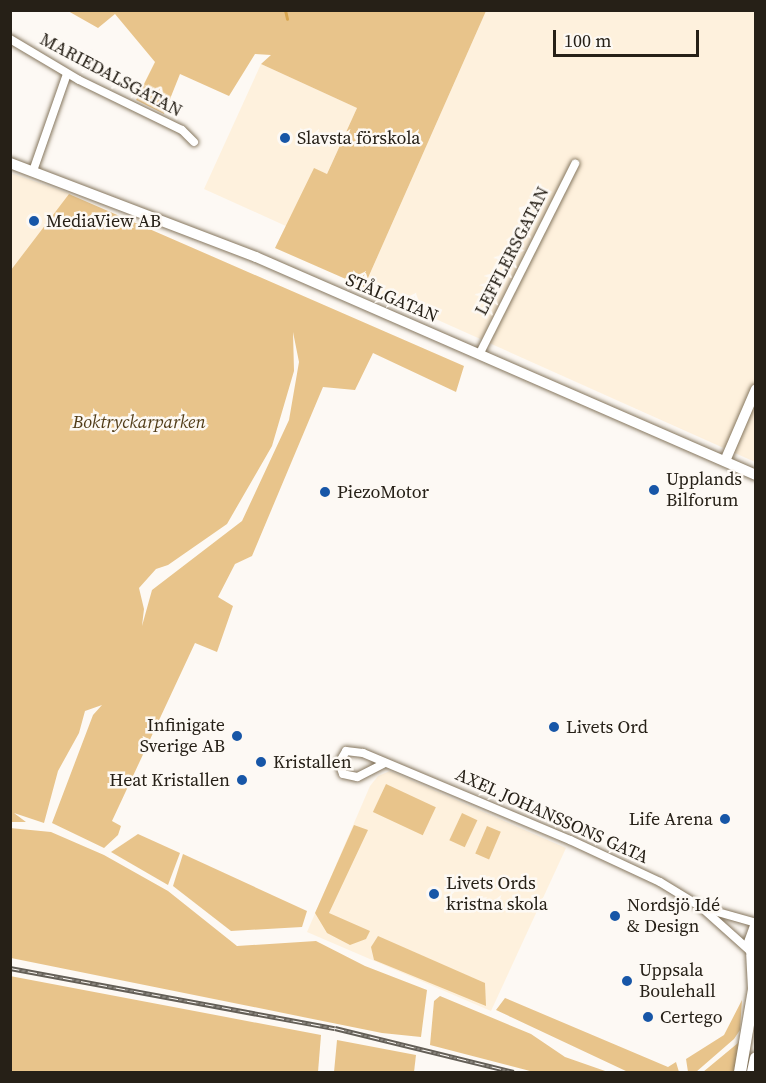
<!DOCTYPE html>
<html>
<head>
<meta charset="utf-8">
<style>
  body { margin:0 }
  #map { position:relative; width:766px; height:1083px; overflow:hidden; background:#fdf9f4; font-family:"Source Serif 4",serif }
  div>[style] { position:absolute }
  .built>* { inset:0; background:#fef1dd }
  .green>* { inset:0; background:#e8c48b; transform-origin:0 0 }
  .stream>* { height:3px; margin:-1.5px; padding:0 1.5px; transform-origin:1.5px; border-radius:1.5px; background:#d7a54f }
  .roads { filter:drop-shadow(0 0 2px #85765e) drop-shadow(0 0 2px #85765e) }
  .minor>* { height:8px; margin:-4px; padding:0 4px; transform-origin:4px; border-radius:4px; background:#fff }
  .tertiary>* { height:10px; margin:-5px; padding:0 5px; transform-origin:5px; border-radius:5px; background:#fff }
  .secondary>* { height:12px; margin:-6px; padding:0 6px; transform-origin:6px; border-radius:6px; background:#fff }
  .rail>* { height:5px; margin-top:-2.5px; transform-origin:0; background:repeating-linear-gradient(90deg,#fdf9f4 0 9px,#645f57 0 18px); box-sizing:border-box; border-block:2px solid #645f57 }
  .dots>* { width:16px; height:16px; translate:-50% -50%; box-sizing:border-box; border:3px solid #fdf9f4; border-radius:50% }
  span { translate:-50% -50%; white-space:nowrap; text-align:center; line-height:1.15; -webkit-text-stroke:5px #fdf9f4; paint-order:stroke }
  .street-label { font-size:18px; color:#262017 }
  .poi-label { font-size:18px; color:#262017 }
  .left { translate:0 -50%; text-align:left }
  .right { translate:-100% -50%; text-align:right }
  .park-label { font-size:18px; color:#513c18; font-style:italic }
  .frame { position:absolute; inset:0; border:12px solid #262017; pointer-events:none }
  .scale { position:absolute; left:553px; top:30px; width:146px; height:27px; box-sizing:border-box; border:3px solid #262017; border-top:0; padding-left:8px; font-size:18px; line-height:21px; white-space:nowrap; color:#262017; -webkit-text-stroke:4px #fdf9f4; paint-order:stroke }
</style>
</head>
<body>
<div id="map">
  <div class="built">
    <i style="clip-path:polygon(486px 11px,755px 11px,755px 462px,364px 287px)"></i>
    <i style="clip-path:polygon(261px 64px,357px 108px,327px 174px,314px 169px,288px 227px,204px 189px)"></i>
    <i style="clip-path:polygon(11px 173px,71px 194px,11px 271px)"></i>
    <i style="clip-path:polygon(390px 771px,566px 848px,491px 1011px,307px 932px,370px 786px,378px 776px)"></i>
  </div>
  <div class="green">
    <i style="clip-path:polygon(68px 11px,486px 10px,486px 11px,364px 287px,275px 248px,314px 168px,327px 174px,357px 108px,261px 64px,271px 55px,255px 54px,229px 96px,180px 74px,164px 114px,136px 100px,155px 62px,115px 14px,98px 28px)"></i>
    <i style="clip-path:polygon(evenodd,69px 194px,464px 366px,456px 392px,373px 353px,355px 390px,323px 387px,252px 556px,235px 564px,218px 597px,233px 606px,217px 652px,195px 643px,112px 821px,121px 826px,118px 835px,104px 848px,52px 823px,93px 715px,102px 705px,85px 711px,79px 733px,58px 771px,44px 823px,14px 813px,26px 822px,11px 822px,11px 270px,69px 194px,293px 332px,299px 362px,289px 420px,242px 521px,152px 590px,142px 626px,144px 609px,139px 588px,156px 569px,168px 565px,227px 524px,272px 446px,294px 371px,293px 332px)"></i>
    <i style="left:386px;top:784px;width:55px;height:31px;rotate:25deg"></i>
    <i style="left:462px;top:813px;width:17px;height:30px;rotate:25deg"></i>
    <i style="clip-path:polygon(354px 825px,368px 830px,329px 913px,370px 931px,366px 939px,350px 945px,327px 933px,315px 913px)"></i>
    <i style="left:487px;top:826px;width:15px;height:30px;rotate:23deg"></i>
    <i style="clip-path:polygon(10px 828px,51px 832px,104px 855px,168px 891px,237px 946px,316px 941px,365px 966px,427px 990px,421px 1037px,382px 1033px,11px 958px)"></i>
    <i style="clip-path:polygon(138px 834px,180px 853px,168px 885px,111px 852px)"></i>
    <i style="clip-path:polygon(183px 854px,307px 911px,302px 927px,231px 931px,173px 886px)"></i>
    <i style="clip-path:polygon(378px 936px,485px 983px,486px 1006px,374px 960px,371px 947px)"></i>
    <i style="clip-path:polygon(10px 976px,321px 1035px,318px 1072px,11px 1072px)"></i>
    <i style="clip-path:polygon(440px 996px,531px 1034px,565px 1057px,608px 1072px,534px 1072px,430px 1045px,434px 1001px)"></i>
    <i style="clip-path:polygon(505px 998px,668px 1067px,676px 1062px,679px 1072px,628px 1072px,496px 1010px)"></i>
    <i style="clip-path:polygon(742px 1000px,740px 1030px,734px 1039px,696px 1072px,688px 1072px,686px 1059px,724px 1035px)"></i>
    <i style="clip-path:polygon(745px 1032px,735px 1072px,703px 1072px,738px 1043px)"></i>
    <i style="clip-path:polygon(337px 1040px,416px 1055px,414px 1072px,334px 1072px)"></i>
  </div>
  <div class="stream">
    <i style="left:285px;top:10px;width:9px;rotate:77deg"></i>
  </div>
  <div class="roads">
    <div class="minor">
      <i style="left:10px;top:39px;width:80px;rotate:30.7deg"></i>
      <i style="left:79px;top:80px;width:114px;rotate:25.9deg"></i>
      <i style="left:182px;top:130px;width:17px;rotate:45deg"></i>
      <i style="left:33px;top:171px;width:103px;rotate:-70.7deg"></i>
      <i style="left:480px;top:353px;width:212px;rotate:-63.3deg"></i>
      <i style="left:385px;top:763px;width:31px;rotate:153deg"></i>
      <i style="left:357px;top:777px;width:14px;rotate:-168deg"></i>
      <i style="left:343px;top:774px;width:12px;rotate:-110deg"></i>
      <i style="left:339px;top:763px;width:14px;rotate:-60deg"></i>
      <i style="left:346px;top:751px;width:17px;rotate:7deg"></i>
      <i style="left:363px;top:753px;width:225px;rotate:22.8deg"></i>
      <i style="left:570px;top:840px;width:99px;rotate:25deg"></i>
      <i style="left:660px;top:882px;width:48px;rotate:31.4deg"></i>
      <i style="left:701px;top:907px;width:66px;rotate:41.9deg"></i>
      <i style="left:707px;top:909px;width:51px;rotate:15.9deg"></i>
    </div>
    <div class="tertiary">
      <i style="left:10px;top:163px;width:263px;rotate:20.9deg"></i>
      <i style="left:256px;top:257px;width:545px;rotate:23.56deg"></i>
      <i style="left:725px;top:461px;width:78px;rotate:-66.7deg"></i>
    </div>
    <div class="secondary">
      <i style="left:756px;top:926px;width:20px;rotate:110deg"></i>
      <i style="left:749px;top:945px;width:16px;rotate:63deg"></i>
      <i style="left:740px;top:1072px;width:84px;rotate:-80.4deg"></i>
      <i style="left:754px;top:989px;width:34px;rotate:-93deg"></i>
      <i style="left:753px;top:1072px;width:14px;rotate:-78deg"></i>
    </div>
  </div>
  <div class="rail">
    <i style="left:10px;top:968px;width:330px;rotate:10.5deg"></i>
    <i style="left:335px;top:1028px;width:184px;rotate:13.8deg"></i>
  </div>
  <div class="dots">
    <i style="left:285px;top:138px;background:#1756a7"></i>
    <i style="left:34px;top:221px;background:#1756a7"></i>
    <i style="left:654px;top:490px;background:#1756a7"></i>
    <i style="left:325px;top:492px;background:#1756a7"></i>
    <i style="left:554px;top:727px;background:#1756a7"></i>
    <i style="left:237px;top:736px;background:#1756a7"></i>
    <i style="left:261px;top:762px;background:#1756a7"></i>
    <i style="left:242px;top:780px;background:#1756a7"></i>
    <i style="left:725px;top:819px;background:#1756a7"></i>
    <i style="left:434px;top:894px;background:#1756a7"></i>
    <i style="left:615px;top:916px;background:#1756a7"></i>
    <i style="left:627px;top:981px;background:#1756a7"></i>
    <i style="left:648px;top:1017px;background:#1756a7"></i>
  </div>
  <div class="street-label">
    <span style="left:111px;top:75px;rotate:28deg">MARIEDALSGATAN</span>
    <span style="left:512px;top:251px;rotate:-63deg">LEFFLERSGATAN</span>
    <span style="left:392px;top:298px;rotate:23deg">STÅLGATAN</span>
    <span style="left:552px;top:816px;rotate:24deg">AXEL JOHANSSONS GATA</span>
  </div>
  <div class="poi-label">
    <span class="left" style="left:297px;top:138px">Slavsta förskola</span>
    <span class="left" style="left:46px;top:221px">MediaView AB</span>
    <span class="left" style="left:666px;top:490px">Upplands<br>Bilforum</span>
    <span class="left" style="left:337px;top:492px">PiezoMotor</span>
    <span class="right" style="left:225px;top:736px">Infinigate<br>Sverige AB</span>
    <span class="left" style="left:566px;top:727px">Livets Ord</span>
    <span class="left" style="left:273px;top:762px">Kristallen</span>
    <span class="right" style="left:230px;top:780px">Heat Kristallen</span>
    <span class="right" style="left:713px;top:819px">Life Arena</span>
    <span class="left" style="left:446px;top:894px">Livets Ords<br>kristna skola</span>
    <span class="left" style="left:627px;top:916px">Nordsjö Idé<br>&amp; Design</span>
    <span class="left" style="left:639px;top:981px">Uppsala<br>Boulehall</span>
    <span class="left" style="left:660px;top:1017px">Certego</span>
  </div>
  <div class="park-label">
    <span style="left:139px;top:422px">Boktryckarparken</span>
  </div>
  <div class="frame"></div>
  <div class="scale">100 m</div>
</div>
</body>
</html>
